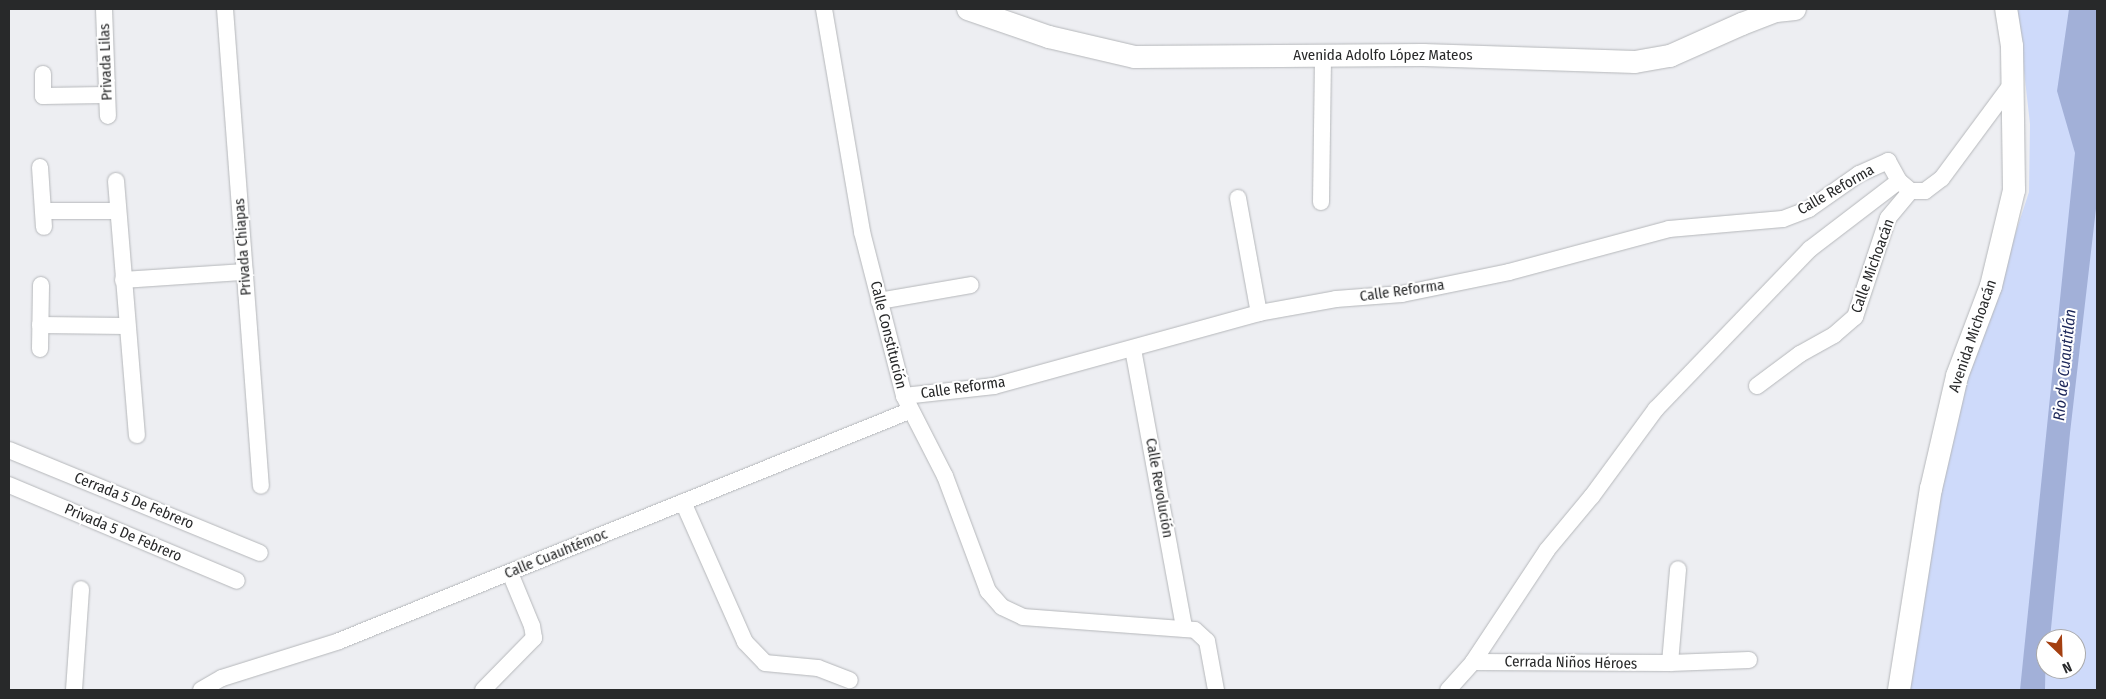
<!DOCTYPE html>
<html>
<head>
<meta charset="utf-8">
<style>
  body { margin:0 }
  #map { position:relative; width:2106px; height:699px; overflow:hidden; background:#edeef2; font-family:"Fira Sans Condensed",sans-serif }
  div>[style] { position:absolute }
  .green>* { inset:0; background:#cedafa }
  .water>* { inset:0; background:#a2b0d8 }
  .roads { filter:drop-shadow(0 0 1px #b5b7ba) drop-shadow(0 0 1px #b5b7ba) }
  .street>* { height:16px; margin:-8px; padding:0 8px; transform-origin:8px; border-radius:8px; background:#fff }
  .secondary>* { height:22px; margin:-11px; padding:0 11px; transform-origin:11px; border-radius:11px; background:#fff }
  span { translate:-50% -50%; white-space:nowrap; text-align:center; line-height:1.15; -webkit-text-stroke:4px #fff; paint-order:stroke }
  .street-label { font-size:15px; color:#28292a }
  .water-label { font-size:16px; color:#1b2658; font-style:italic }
  .frame { position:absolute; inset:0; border:10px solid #28292a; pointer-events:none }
  .north { position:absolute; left:2036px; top:629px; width:50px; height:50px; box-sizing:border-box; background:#fff; border:1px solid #a9a9aa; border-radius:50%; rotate:156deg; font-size:14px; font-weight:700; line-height:20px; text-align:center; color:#28292a }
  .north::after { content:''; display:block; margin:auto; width:18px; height:22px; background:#a43f10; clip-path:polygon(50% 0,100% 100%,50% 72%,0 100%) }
</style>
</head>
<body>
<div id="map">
  <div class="green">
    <i style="clip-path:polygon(evenodd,2017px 9px,2097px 9px,2097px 690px,1909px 690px,1938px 506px,1967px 381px,2029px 192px,2030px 124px,2017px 9px,2046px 639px,2076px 639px,2076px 669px,2046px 669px,2046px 639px)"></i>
  </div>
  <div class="water">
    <i style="clip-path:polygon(2069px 9px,2097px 9px,2097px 200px,2070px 433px,2050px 639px,2046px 639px,2045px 690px,2020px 690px,2075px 153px,2057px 91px)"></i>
  </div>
  <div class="roads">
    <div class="street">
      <i style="left:104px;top:9px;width:107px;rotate:87.9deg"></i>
      <i style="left:225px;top:9px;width:478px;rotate:85.7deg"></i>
      <i style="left:824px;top:9px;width:226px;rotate:80.3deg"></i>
      <i style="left:862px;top:232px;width:169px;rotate:75.6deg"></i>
      <i style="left:904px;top:396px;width:90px;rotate:62.9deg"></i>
      <i style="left:945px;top:476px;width:123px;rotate:69.5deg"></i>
      <i style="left:988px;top:591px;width:21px;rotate:49deg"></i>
      <i style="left:1002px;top:607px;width:23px;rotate:25deg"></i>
      <i style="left:1023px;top:617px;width:172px;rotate:4.3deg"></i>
      <i style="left:1195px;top:630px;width:16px;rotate:43deg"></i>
      <i style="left:1207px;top:641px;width:50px;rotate:79.6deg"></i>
      <i style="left:43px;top:74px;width:22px;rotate:90deg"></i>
      <i style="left:43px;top:96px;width:62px;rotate:-0.9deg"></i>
      <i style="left:40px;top:167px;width:60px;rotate:86.2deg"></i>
      <i style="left:116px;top:181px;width:255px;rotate:85.3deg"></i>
      <i style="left:1238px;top:198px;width:117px;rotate:79.7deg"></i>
      <i style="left:1321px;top:202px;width:146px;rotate:-89.2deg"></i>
      <i style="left:43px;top:211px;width:73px"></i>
      <i style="left:123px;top:280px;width:122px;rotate:-3.8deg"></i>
      <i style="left:879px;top:301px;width:93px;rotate:-9.9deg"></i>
      <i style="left:40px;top:325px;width:86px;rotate:0.7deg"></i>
      <i style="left:40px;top:349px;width:64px;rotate:-89.1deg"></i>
      <i style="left:1133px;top:349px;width:284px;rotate:79.6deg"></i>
      <i style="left:1757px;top:386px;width:54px;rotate:-36.7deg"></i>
      <i style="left:1800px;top:354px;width:39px;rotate:-29deg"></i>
      <i style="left:1834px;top:335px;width:28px;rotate:-41deg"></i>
      <i style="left:1855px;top:317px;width:104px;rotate:-71.6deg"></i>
      <i style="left:1888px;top:218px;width:35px;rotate:-50deg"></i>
      <i style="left:904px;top:396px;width:91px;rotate:-6.3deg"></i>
      <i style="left:994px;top:386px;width:275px;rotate:-15.4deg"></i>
      <i style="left:1259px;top:313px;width:78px;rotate:-10.3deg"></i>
      <i style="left:1336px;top:299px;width:66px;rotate:-4.3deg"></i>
      <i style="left:1402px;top:294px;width:109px;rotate:-11.6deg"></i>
      <i style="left:1509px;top:272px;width:166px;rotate:-15deg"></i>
      <i style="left:1669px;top:229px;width:114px;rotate:-5deg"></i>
      <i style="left:1783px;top:219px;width:28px;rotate:-21deg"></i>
      <i style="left:1809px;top:209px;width:61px;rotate:-35deg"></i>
      <i style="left:1859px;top:174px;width:32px;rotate:-24deg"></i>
      <i style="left:1888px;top:161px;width:23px;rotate:61deg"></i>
      <i style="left:1899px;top:181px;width:16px;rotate:40deg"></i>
      <i style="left:1911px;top:191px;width:14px"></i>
      <i style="left:1925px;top:191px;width:21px;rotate:-37deg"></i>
      <i style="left:1942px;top:178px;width:119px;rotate:-53.5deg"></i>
      <i style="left:9px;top:450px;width:271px;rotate:22.3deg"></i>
      <i style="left:9px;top:485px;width:247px;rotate:22.8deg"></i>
      <i style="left:683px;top:502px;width:153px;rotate:66.1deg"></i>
      <i style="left:745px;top:642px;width:29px;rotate:46deg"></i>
      <i style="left:765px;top:663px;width:53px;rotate:5.4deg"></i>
      <i style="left:818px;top:668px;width:34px;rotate:21deg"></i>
      <i style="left:1473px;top:662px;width:197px;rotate:0.3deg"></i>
      <i style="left:1670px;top:663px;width:79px;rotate:-2.2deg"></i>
      <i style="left:1670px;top:663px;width:94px;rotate:-85.1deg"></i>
      <i style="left:74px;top:690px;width:101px;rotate:-86deg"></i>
      <i style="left:201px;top:690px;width:24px;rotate:-30deg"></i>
      <i style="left:222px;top:678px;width:123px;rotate:-17.5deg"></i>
      <i style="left:339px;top:641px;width:615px;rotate:-21.97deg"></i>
      <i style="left:483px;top:690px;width:73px;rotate:-45.6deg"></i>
      <i style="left:534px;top:638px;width:12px;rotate:-99deg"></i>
      <i style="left:532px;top:626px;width:57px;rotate:-112.5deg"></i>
      <i style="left:1448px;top:690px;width:38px;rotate:-48deg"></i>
      <i style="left:1473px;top:662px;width:134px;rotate:-56.5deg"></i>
      <i style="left:1547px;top:550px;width:70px;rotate:-50.2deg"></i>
      <i style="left:1592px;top:496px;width:108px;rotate:-53.7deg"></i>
      <i style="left:1656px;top:409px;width:222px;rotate:-46.1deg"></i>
      <i style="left:1810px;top:249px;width:112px;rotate:-37.4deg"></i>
    </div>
    <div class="secondary">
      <i style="left:968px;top:9px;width:86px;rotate:19.1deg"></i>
      <i style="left:1049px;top:37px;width:88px;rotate:13.1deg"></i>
      <i style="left:1135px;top:57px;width:288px;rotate:-0.4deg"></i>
      <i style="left:1423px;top:55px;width:212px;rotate:1.9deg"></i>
      <i style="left:1635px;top:62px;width:36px;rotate:-10deg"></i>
      <i style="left:1670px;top:56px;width:79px;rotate:-24deg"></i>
      <i style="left:1742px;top:24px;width:36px;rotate:-21deg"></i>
      <i style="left:1776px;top:11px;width:19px;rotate:-6deg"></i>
      <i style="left:1899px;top:690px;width:204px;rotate:-81deg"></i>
      <i style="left:1931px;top:489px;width:116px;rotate:-77deg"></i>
      <i style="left:1957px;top:376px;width:96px;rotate:-69.3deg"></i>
      <i style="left:1991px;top:286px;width:99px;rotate:-76.5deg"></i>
      <i style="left:2014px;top:190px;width:144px;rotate:-90.8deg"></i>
      <i style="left:2012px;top:46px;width:37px;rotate:-99deg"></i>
    </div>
  </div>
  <div class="street-label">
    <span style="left:1383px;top:56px">Avenida Adolfo López Mateos</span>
    <span style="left:106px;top:62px;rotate:-92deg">Privada Lilas</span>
    <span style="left:1836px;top:190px;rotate:-30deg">Calle Reforma</span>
    <span style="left:243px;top:247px;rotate:-94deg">Privada Chiapas</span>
    <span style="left:1873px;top:266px;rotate:-70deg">Calle Michoacán</span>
    <span style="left:1402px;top:291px;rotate:-8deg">Calle Reforma</span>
    <span style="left:888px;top:335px;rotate:76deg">Calle Constitución</span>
    <span style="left:1973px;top:336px;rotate:-71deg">Avenida Michoacán</span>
    <span style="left:963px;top:388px;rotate:-8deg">Calle Reforma</span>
    <span style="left:1159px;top:488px;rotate:80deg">Calle Revolución</span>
    <span style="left:134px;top:501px;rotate:22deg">Cerrada 5 De Febrero</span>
    <span style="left:123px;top:533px;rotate:23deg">Privada 5 De Febrero</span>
    <span style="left:556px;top:554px;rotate:-22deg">Calle Cuauhtémoc</span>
    <span style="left:1571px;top:663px;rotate:1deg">Cerrada Niños Héroes</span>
  </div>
  <div class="water-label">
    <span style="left:2065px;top:365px;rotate:-84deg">Rio de Cuautitlán</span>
  </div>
  <div class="frame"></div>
  <div class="north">N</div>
</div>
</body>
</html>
